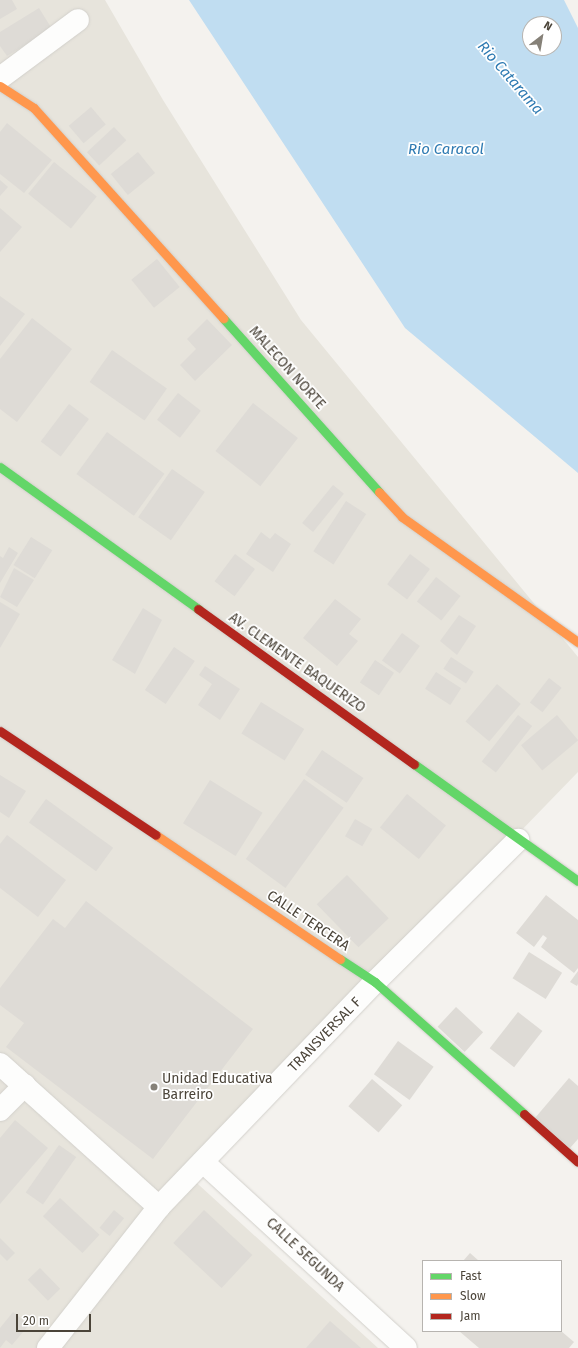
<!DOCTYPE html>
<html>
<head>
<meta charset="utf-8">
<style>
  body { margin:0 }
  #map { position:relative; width:578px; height:1348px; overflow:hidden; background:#f4f2ee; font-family:"Fira Sans",sans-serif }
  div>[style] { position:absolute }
  .residential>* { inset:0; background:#e7e4dc }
  .water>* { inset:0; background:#c0ddf1 }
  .building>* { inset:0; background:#dedbd6; transform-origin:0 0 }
  .roads { filter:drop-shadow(0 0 1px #d2d0cb) drop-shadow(0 0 1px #d2d0cb) }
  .street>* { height:22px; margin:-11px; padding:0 11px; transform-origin:11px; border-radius:11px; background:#fdfdfc }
  .fast>* { height:9px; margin:-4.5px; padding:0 4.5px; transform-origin:4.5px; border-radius:4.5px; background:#63d668 }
  .slow>* { height:9px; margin:-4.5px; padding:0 4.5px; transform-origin:4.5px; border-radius:4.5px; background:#ff974d }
  .jam>* { height:9px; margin:-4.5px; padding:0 4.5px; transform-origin:4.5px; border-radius:4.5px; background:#b3261e }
  .dots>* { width:11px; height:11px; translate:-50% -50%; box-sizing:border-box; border:2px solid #fff; border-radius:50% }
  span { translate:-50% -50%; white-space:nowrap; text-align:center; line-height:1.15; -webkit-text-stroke:3.5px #fff; paint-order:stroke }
  .street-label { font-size:14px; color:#4b4439 }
  .poi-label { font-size:14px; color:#4b4439 }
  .left { translate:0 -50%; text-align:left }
  .water-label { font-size:15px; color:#2e7ab2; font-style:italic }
  .legend { position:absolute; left:422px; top:1260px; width:140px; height:72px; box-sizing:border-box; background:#fff; border:1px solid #b7b4b0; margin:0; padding:5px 7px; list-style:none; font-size:12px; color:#4b4439 }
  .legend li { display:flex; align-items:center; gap:8px; height:20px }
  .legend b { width:20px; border:1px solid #b7b4b0 }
  .north { position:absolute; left:522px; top:16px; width:40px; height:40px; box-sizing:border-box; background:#fff; border:1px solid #b7b4b0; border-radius:50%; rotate:31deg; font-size:11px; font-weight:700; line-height:16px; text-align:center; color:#4b4439 }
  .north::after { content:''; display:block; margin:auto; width:14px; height:18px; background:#868178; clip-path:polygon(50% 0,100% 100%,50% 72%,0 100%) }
  .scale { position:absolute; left:16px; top:1314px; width:75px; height:18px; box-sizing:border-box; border:2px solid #4b4439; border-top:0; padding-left:5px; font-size:12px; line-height:14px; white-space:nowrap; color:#4b4439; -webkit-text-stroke:3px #fff; paint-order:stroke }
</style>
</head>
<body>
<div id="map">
  <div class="residential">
    <i style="clip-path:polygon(0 0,105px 0,163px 100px,301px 320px,578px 657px,578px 772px,188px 1175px,378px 1348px,0 1348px)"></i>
  </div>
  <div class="water">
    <i style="clip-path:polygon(evenodd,189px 0,564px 0,578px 28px,578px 473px,405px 328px,189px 0,530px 24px,554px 24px,554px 48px,530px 48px,530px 24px)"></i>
  </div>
  <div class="building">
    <i style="clip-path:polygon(0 0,12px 0,17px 9px,0 19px)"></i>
    <i style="clip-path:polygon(39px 8px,52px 29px,7px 56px,0 46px,0 32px)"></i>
    <i style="left:91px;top:107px;width:23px;height:29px;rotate:50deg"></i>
    <i style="clip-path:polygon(7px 123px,52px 160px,24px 193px,0 174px,0 132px)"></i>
    <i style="left:114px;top:127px;width:18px;height:37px;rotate:47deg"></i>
    <i style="left:138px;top:152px;width:27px;height:35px;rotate:51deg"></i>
    <i style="left:54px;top:162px;width:55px;height:41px;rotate:39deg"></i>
    <i style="clip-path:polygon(0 180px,8px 187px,0 196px)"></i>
    <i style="clip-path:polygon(0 208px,22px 227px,0 252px)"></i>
    <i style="left:157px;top:259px;width:36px;height:33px;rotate:51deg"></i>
    <i style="clip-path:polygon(0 296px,25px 314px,0 346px)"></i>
    <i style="clip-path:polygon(32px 318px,72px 349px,17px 422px,0 409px,0 359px)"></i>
    <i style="clip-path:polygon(207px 319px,232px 345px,195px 381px,180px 365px,196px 349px,187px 339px)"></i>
    <i style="left:112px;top:350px;width:67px;height:39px;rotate:35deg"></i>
    <i style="left:178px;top:393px;width:29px;height:34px;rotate:38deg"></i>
    <i style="left:253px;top:403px;width:57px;height:61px;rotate:38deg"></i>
    <i style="left:69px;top:404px;width:25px;height:47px;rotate:37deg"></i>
    <i style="left:107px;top:432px;width:71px;height:52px;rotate:36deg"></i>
    <i style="left:172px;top:469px;width:40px;height:59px;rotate:35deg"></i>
    <i style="left:333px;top:485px;width:14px;height:49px;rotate:39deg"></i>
    <i style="left:346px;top:501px;width:24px;height:60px;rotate:33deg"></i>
    <i style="clip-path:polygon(261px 532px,270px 539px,275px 533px,291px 544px,273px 572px,246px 554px)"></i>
    <i style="left:31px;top:537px;width:25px;height:33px;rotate:32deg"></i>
    <i style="clip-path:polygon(9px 547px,18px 553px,0 583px,0 556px,3px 558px)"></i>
    <i style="left:235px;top:554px;width:25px;height:34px;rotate:37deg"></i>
    <i style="left:410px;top:554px;width:25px;height:38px;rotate:37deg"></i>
    <i style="clip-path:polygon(14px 568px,34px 580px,17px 607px,0 597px)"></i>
    <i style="left:436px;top:577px;width:31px;height:31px;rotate:38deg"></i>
    <i style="clip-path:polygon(335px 599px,361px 619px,349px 634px,358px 641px,337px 666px,303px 638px)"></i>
    <i style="clip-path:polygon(0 602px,20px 614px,0 648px)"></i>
    <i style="clip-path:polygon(143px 608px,162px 620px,135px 674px,112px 660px)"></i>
    <i style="clip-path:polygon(459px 615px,476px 626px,457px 655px,440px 641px)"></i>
    <i style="left:402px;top:633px;width:22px;height:34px;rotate:36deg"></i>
    <i style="left:174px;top:647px;width:25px;height:52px;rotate:34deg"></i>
    <i style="left:451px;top:657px;width:27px;height:14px;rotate:33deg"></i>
    <i style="left:375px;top:660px;width:23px;height:27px;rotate:34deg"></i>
    <i style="clip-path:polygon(205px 666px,240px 689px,220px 720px,198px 705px,212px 684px,199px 675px)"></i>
    <i style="left:436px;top:672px;width:30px;height:20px;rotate:33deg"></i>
    <i style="left:549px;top:678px;width:16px;height:31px;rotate:38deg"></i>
    <i style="left:497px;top:684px;width:31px;height:49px;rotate:40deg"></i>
    <i style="left:261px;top:702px;width:51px;height:37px;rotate:32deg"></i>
    <i style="left:518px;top:715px;width:18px;height:59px;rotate:38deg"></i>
    <i style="left:557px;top:715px;width:33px;height:47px;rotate:50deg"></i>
    <i style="left:322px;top:750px;width:50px;height:30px;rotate:34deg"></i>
    <i style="clip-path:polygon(0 775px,26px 791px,9px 818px,0 812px)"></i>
    <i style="left:304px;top:779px;width:49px;height:99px;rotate:36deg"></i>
    <i style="left:210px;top:780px;width:62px;height:51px;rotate:32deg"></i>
    <i style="left:407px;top:794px;width:50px;height:43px;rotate:39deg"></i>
    <i style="left:46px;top:799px;width:83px;height:29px;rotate:36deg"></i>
    <i style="left:355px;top:819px;width:20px;height:20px;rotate:30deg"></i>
    <i style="clip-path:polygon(7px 835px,66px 880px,38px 917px,0 888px,0 844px)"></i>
    <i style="left:347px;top:875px;width:60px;height:42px;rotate:46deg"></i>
    <i style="clip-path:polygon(546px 895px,578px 920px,578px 968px,574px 973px,541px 947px,547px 938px,543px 935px,534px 947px,516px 933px)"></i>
    <i style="clip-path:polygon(86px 901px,253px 1029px,153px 1159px,6px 1047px,24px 1023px,0 1005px,0 988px,53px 919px,65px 928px)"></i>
    <i style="left:529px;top:952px;width:39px;height:31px;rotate:32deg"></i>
    <i style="clip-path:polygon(578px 971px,578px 984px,577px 986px,570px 982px)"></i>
    <i style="left:456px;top:1007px;width:37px;height:27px;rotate:43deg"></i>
    <i style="left:518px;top:1012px;width:31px;height:46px;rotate:38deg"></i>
    <i style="left:398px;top:1041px;width:44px;height:41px;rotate:36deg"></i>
    <i style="clip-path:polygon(569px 1078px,578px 1086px,578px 1139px,570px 1148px,535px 1118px)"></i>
    <i style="left:372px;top:1079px;width:40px;height:36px;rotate:41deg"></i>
    <i style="clip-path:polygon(15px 1120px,48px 1148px,0 1204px,0 1138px)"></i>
    <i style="left:59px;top:1145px;width:21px;height:58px;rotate:35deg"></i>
    <i style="left:60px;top:1198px;width:54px;height:25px;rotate:43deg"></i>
    <i style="left:114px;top:1210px;width:13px;height:23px;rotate:39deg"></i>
    <i style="left:204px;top:1210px;width:66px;height:45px;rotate:43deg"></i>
    <i style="clip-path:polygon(0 1238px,15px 1253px,7px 1261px,0 1254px)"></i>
    <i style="clip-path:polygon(470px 1253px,479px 1261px,463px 1261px)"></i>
    <i style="left:40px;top:1268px;width:29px;height:17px;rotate:46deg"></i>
    <i style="clip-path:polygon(13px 1312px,29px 1325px,12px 1345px,6px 1340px,0 1348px,0 1328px)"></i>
    <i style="clip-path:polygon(330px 1321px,361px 1348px,306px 1348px)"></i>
    <i style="clip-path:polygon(459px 1331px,561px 1331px,574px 1342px,569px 1348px,479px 1348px)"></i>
  </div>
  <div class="roads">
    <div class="street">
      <i style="left:0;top:78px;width:97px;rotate:-36.6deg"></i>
      <i style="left:0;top:1064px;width:214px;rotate:42deg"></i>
      <i style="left:0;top:1110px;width:35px;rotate:-45deg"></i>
      <i style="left:203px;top:1162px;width:275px;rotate:42.5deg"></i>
      <i style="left:48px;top:1348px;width:179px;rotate:-51.8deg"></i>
      <i style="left:159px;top:1207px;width:312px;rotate:-46.2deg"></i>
      <i style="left:375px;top:982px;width:202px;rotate:-44.8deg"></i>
    </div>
    <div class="fast">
      <i style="left:223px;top:318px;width:234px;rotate:48.1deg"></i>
      <i style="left:0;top:467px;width:244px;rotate:35.6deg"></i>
      <i style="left:414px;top:764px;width:201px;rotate:35.5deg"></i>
      <i style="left:340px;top:959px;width:42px;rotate:33.3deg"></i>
      <i style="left:375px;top:982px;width:199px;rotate:41.5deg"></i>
    </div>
    <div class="slow">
      <i style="left:0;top:86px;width:40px;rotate:32.9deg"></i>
      <i style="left:34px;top:108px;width:283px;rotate:48deg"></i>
      <i style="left:379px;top:492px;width:34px;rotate:47deg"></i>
      <i style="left:402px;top:517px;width:216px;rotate:35.4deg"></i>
      <i style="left:156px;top:835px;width:222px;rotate:34deg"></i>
    </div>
    <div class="jam">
      <i style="left:198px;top:609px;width:266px;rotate:35.7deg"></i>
      <i style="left:0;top:731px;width:187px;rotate:33.7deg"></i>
      <i style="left:524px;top:1114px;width:72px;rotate:41.6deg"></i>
    </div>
  </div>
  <div class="dots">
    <i style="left:154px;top:1087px;background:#868178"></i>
  </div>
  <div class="street-label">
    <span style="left:287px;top:368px;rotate:48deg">MALECON NORTE</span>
    <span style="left:297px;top:663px;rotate:35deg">AV. CLEMENTE BAQUERIZO</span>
    <span style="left:308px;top:921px;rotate:34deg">CALLE TERCERA</span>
    <span style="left:325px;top:1035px;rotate:-46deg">TRANSVERSAL F</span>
    <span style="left:305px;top:1255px;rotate:43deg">CALLE SEGUNDA</span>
  </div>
  <div class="poi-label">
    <span class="left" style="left:162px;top:1087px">Unidad Educativa<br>Barreiro</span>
  </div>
  <div class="water-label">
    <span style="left:510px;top:78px;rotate:49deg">Rio Catarama</span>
    <span style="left:446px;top:150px">Rio Caracol</span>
  </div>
  <ul class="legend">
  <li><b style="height:5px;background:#63d668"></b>Fast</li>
  <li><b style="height:5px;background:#ff974d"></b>Slow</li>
  <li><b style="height:5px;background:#b3261e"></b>Jam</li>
  </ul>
  <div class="north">N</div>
  <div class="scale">20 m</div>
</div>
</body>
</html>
